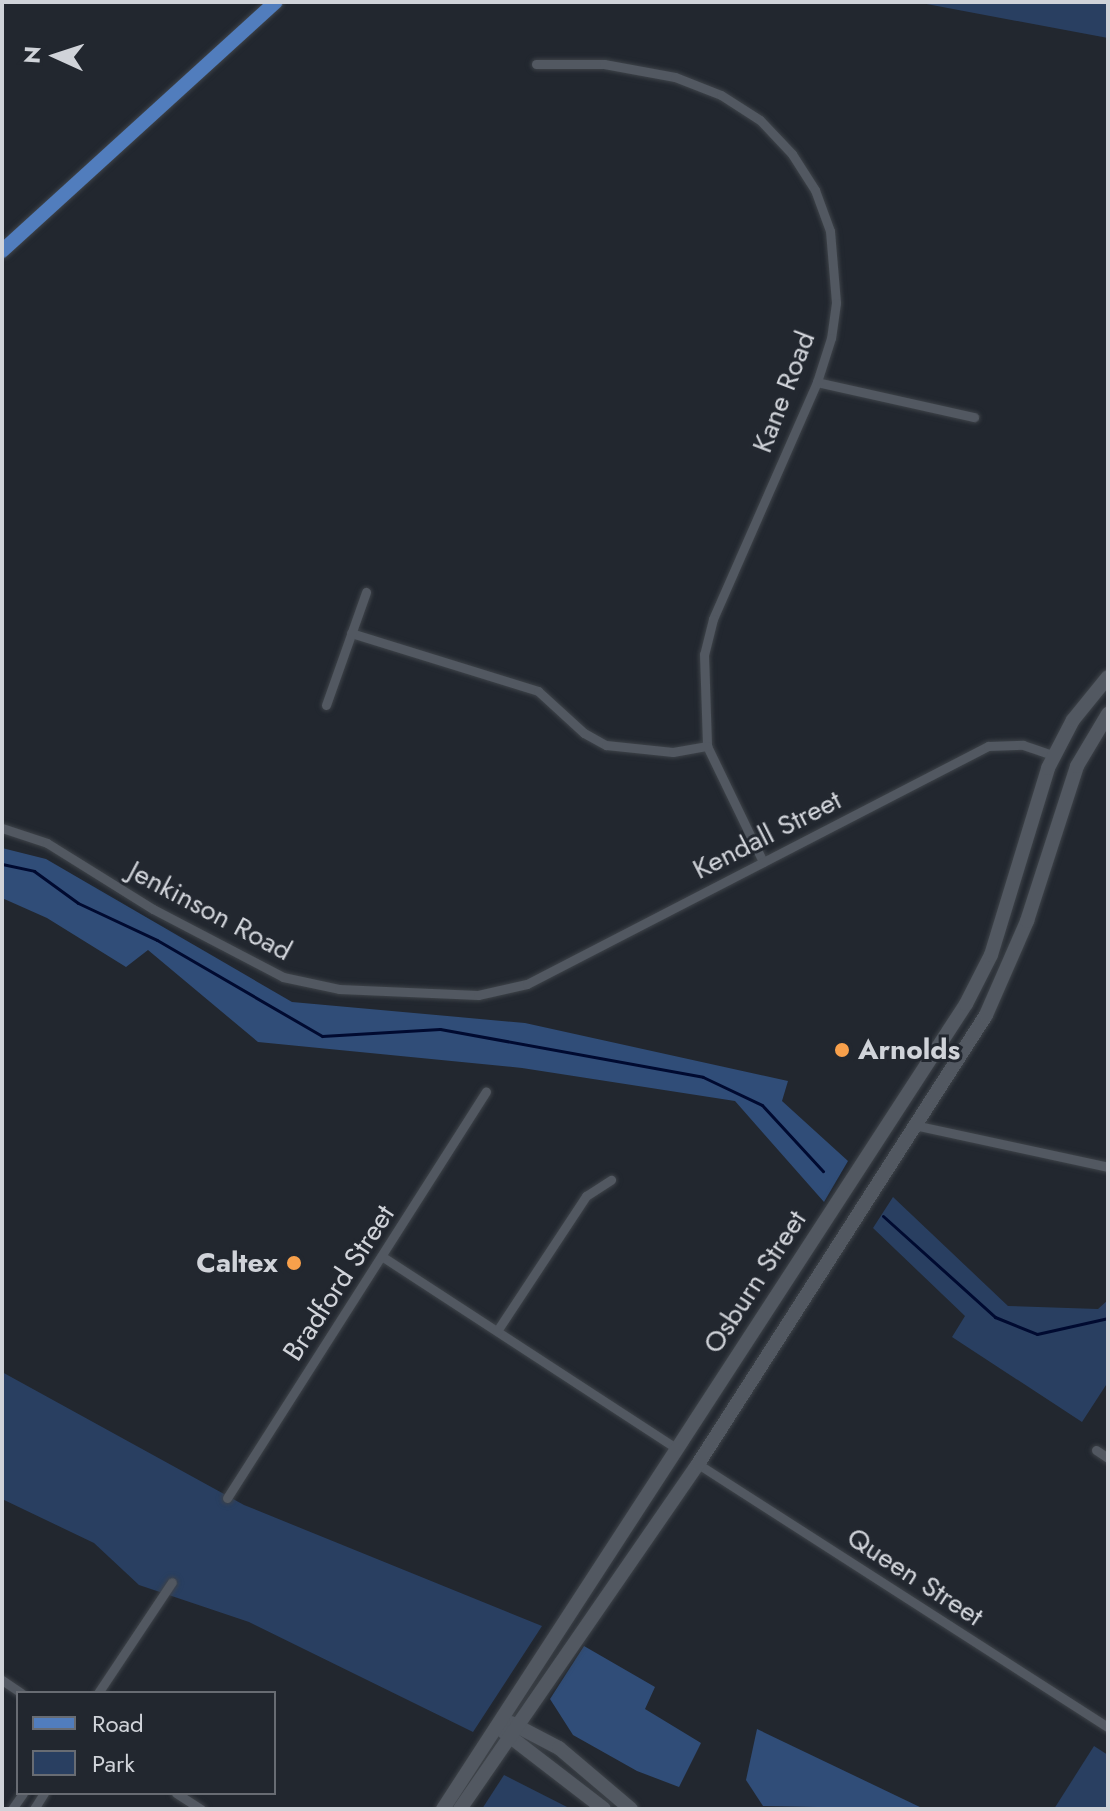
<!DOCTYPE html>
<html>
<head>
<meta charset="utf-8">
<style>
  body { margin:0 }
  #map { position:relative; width:1110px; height:1811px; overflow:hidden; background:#22272f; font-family:Jost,sans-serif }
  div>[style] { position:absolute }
  .green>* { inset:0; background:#293f61 }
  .forest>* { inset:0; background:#304d78 }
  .stream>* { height:3px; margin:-1.5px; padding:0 1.5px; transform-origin:1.5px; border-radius:1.5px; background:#000a30 }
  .roads { filter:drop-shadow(0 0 2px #3e4349) drop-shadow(0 0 2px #3e4349) }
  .street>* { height:9px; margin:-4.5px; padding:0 4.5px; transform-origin:4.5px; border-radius:4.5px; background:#525861 }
  .secondary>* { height:14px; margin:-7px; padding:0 7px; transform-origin:7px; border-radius:7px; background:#525861 }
  .primary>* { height:14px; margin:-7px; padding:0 7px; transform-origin:7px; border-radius:7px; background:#517dbd }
  .dots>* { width:22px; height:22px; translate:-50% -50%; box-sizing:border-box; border:4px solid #22272f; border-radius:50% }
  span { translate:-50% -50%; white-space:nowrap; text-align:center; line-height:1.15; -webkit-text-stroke:6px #22272f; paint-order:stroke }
  .street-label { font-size:28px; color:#d0d3d9 }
  .poi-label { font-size:28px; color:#d0d3d9; font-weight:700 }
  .left { translate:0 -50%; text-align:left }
  .right { translate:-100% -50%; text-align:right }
  .frame { position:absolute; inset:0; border:4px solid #d0d3d9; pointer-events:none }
  .legend { position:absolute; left:16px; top:1691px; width:260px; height:104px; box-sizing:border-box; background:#22272f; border:2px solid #686c73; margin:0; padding:10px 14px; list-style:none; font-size:24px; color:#d0d3d9 }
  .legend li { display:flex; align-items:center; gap:16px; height:40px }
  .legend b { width:40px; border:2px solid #686c73 }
  .north { position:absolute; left:16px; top:16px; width:80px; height:80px; -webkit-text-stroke:6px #22272f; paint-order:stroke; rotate:273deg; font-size:22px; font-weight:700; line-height:32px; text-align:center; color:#d0d3d9 }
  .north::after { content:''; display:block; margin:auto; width:28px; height:36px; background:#d0d3d9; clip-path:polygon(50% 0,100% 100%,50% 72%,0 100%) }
</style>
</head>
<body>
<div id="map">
  <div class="green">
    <i style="clip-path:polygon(916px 2px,1108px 2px,1108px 38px)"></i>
    <i style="clip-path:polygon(893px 1197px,1008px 1306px,1098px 1309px,1108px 1300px,1108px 1382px,1082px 1422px,952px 1337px,965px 1316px,873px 1228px)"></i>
    <i style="clip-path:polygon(2px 1372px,244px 1505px,542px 1626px,473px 1732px,249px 1622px,139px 1585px,94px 1543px,2px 1499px)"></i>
    <i style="clip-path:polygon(1094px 1746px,1108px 1755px,1108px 1809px,1054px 1809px)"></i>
    <i style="clip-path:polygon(504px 1775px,571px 1809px,482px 1809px)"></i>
  </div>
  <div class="forest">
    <i style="clip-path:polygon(2px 848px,46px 859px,292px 1002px,525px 1023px,788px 1081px,782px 1101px,848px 1161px,824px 1202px,735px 1101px,522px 1068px,258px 1042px,148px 950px,126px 967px,47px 918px,2px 898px)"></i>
    <i style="clip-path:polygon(584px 1646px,655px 1687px,645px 1709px,701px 1743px,679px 1787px,637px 1771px,573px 1735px,550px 1699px)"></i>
    <i style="clip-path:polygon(757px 1729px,924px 1809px,763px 1806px,746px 1780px)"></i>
  </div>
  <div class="stream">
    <i style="left:2px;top:864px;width:33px;rotate:12deg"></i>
    <i style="left:34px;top:871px;width:54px;rotate:36deg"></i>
    <i style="left:78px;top:903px;width:87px;rotate:25.1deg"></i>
    <i style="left:157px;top:940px;width:191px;rotate:30.2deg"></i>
    <i style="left:322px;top:1036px;width:118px;rotate:-3.4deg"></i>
    <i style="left:440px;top:1029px;width:267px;rotate:10.3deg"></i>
    <i style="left:703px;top:1077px;width:65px;rotate:25.4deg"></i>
    <i style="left:762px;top:1105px;width:90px;rotate:47.3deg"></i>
    <i style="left:883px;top:1216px;width:151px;rotate:42deg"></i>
    <i style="left:995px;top:1317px;width:45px;rotate:22deg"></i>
    <i style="left:1037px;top:1334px;width:73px;rotate:-12.7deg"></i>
  </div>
  <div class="roads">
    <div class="street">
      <i style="left:536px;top:64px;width:68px"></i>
      <i style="left:604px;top:64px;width:72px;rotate:10.4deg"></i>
      <i style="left:675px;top:77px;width:49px;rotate:21.4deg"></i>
      <i style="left:721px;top:95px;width:46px;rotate:32.7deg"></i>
      <i style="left:760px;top:120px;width:47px;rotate:46.7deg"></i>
      <i style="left:792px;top:154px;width:43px;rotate:57.4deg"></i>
      <i style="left:815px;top:190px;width:44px;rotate:69.9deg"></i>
      <i style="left:830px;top:231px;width:72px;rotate:85.2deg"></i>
      <i style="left:836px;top:303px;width:35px;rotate:98deg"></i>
      <i style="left:831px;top:338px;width:46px;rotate:107.7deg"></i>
      <i style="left:817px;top:382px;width:259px;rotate:113.7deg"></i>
      <i style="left:713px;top:619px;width:36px;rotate:104deg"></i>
      <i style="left:704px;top:654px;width:92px;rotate:88.1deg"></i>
      <i style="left:707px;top:746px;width:129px;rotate:64.2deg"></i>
      <i style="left:817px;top:382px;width:161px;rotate:12.6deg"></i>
      <i style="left:351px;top:633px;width:196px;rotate:17.2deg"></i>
      <i style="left:538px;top:691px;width:62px;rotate:42.4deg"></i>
      <i style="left:584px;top:733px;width:25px;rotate:29deg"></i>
      <i style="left:606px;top:745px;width:67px;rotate:6deg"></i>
      <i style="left:673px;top:752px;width:35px;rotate:-10deg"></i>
      <i style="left:326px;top:705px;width:120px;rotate:-70.5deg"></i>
      <i style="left:2px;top:828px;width:47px;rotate:18.4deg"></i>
      <i style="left:47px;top:843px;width:125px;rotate:31.9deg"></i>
      <i style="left:153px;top:909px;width:147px;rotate:27.6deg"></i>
      <i style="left:283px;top:977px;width:57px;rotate:12.1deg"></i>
      <i style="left:339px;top:989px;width:139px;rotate:2.5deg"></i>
      <i style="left:478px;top:995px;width:50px;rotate:-12.7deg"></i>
      <i style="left:527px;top:984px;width:519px;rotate:-27.31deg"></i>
      <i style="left:988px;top:746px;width:35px;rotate:-2deg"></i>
      <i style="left:1023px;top:745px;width:34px;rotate:19deg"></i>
      <i style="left:919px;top:1126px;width:193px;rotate:12.2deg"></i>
      <i style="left:383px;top:1257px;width:351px;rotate:33.1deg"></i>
      <i style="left:497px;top:1331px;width:162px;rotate:-56.6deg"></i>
      <i style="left:586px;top:1196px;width:30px;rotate:-33deg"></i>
      <i style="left:1096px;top:1450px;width:14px;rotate:34deg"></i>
      <i style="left:698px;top:1464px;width:487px;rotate:32.7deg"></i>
      <i style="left:227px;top:1498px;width:482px;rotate:-57.5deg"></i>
      <i style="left:2px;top:1680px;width:23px;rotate:34deg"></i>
      <i style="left:98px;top:1693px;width:133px;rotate:-56.3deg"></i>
      <i style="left:176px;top:1793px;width:30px;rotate:33deg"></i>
      <i style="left:12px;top:1809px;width:19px;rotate:-55deg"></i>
      <i style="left:34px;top:1809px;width:19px;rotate:-58deg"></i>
    </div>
    <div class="secondary">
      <i style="left:511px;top:1723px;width:54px;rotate:27.5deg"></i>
      <i style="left:559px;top:1748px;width:94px;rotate:40.3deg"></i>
      <i style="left:504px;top:1732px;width:126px;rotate:37.6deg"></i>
      <i style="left:443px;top:1809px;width:960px;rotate:-56.99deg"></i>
      <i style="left:966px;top:1004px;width:55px;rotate:-63deg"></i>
      <i style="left:991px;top:955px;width:195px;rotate:-73deg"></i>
      <i style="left:1048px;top:768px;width:54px;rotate:-62.5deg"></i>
      <i style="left:1073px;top:720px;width:55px;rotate:-50.9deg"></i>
      <i style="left:460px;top:1809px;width:419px;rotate:-55.4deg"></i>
      <i style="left:698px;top:1464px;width:533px;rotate:-57.32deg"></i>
      <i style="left:986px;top:1015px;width:103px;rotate:-66.4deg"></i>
      <i style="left:1027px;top:921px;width:163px;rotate:-72.1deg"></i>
      <i style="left:1077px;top:766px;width:61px;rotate:-59.2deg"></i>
    </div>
    <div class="primary">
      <i style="left:2px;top:251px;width:370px;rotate:-42.3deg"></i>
    </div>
  </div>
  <div class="dots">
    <i style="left:842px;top:1050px;background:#f8a04b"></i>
    <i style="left:294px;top:1263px;background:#f8a04b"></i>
  </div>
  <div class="street-label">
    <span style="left:784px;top:392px;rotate:-69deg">Kane Road</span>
    <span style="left:767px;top:835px;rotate:-27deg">Kendall Street</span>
    <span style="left:210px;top:911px;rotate:28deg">Jenkinson Road</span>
    <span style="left:755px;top:1282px;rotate:-57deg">Osburn Street</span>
    <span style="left:339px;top:1283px;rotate:-57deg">Bradford Street</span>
    <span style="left:915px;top:1577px;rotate:33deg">Queen Street</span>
  </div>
  <div class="poi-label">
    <span class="left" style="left:858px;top:1050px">Arnolds</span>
    <span class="right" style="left:278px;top:1263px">Caltex</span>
  </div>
  <div class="frame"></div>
  <ul class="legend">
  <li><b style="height:10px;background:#517dbd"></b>Road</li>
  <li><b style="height:22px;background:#293f61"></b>Park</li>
  </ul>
  <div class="north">N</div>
</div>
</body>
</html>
